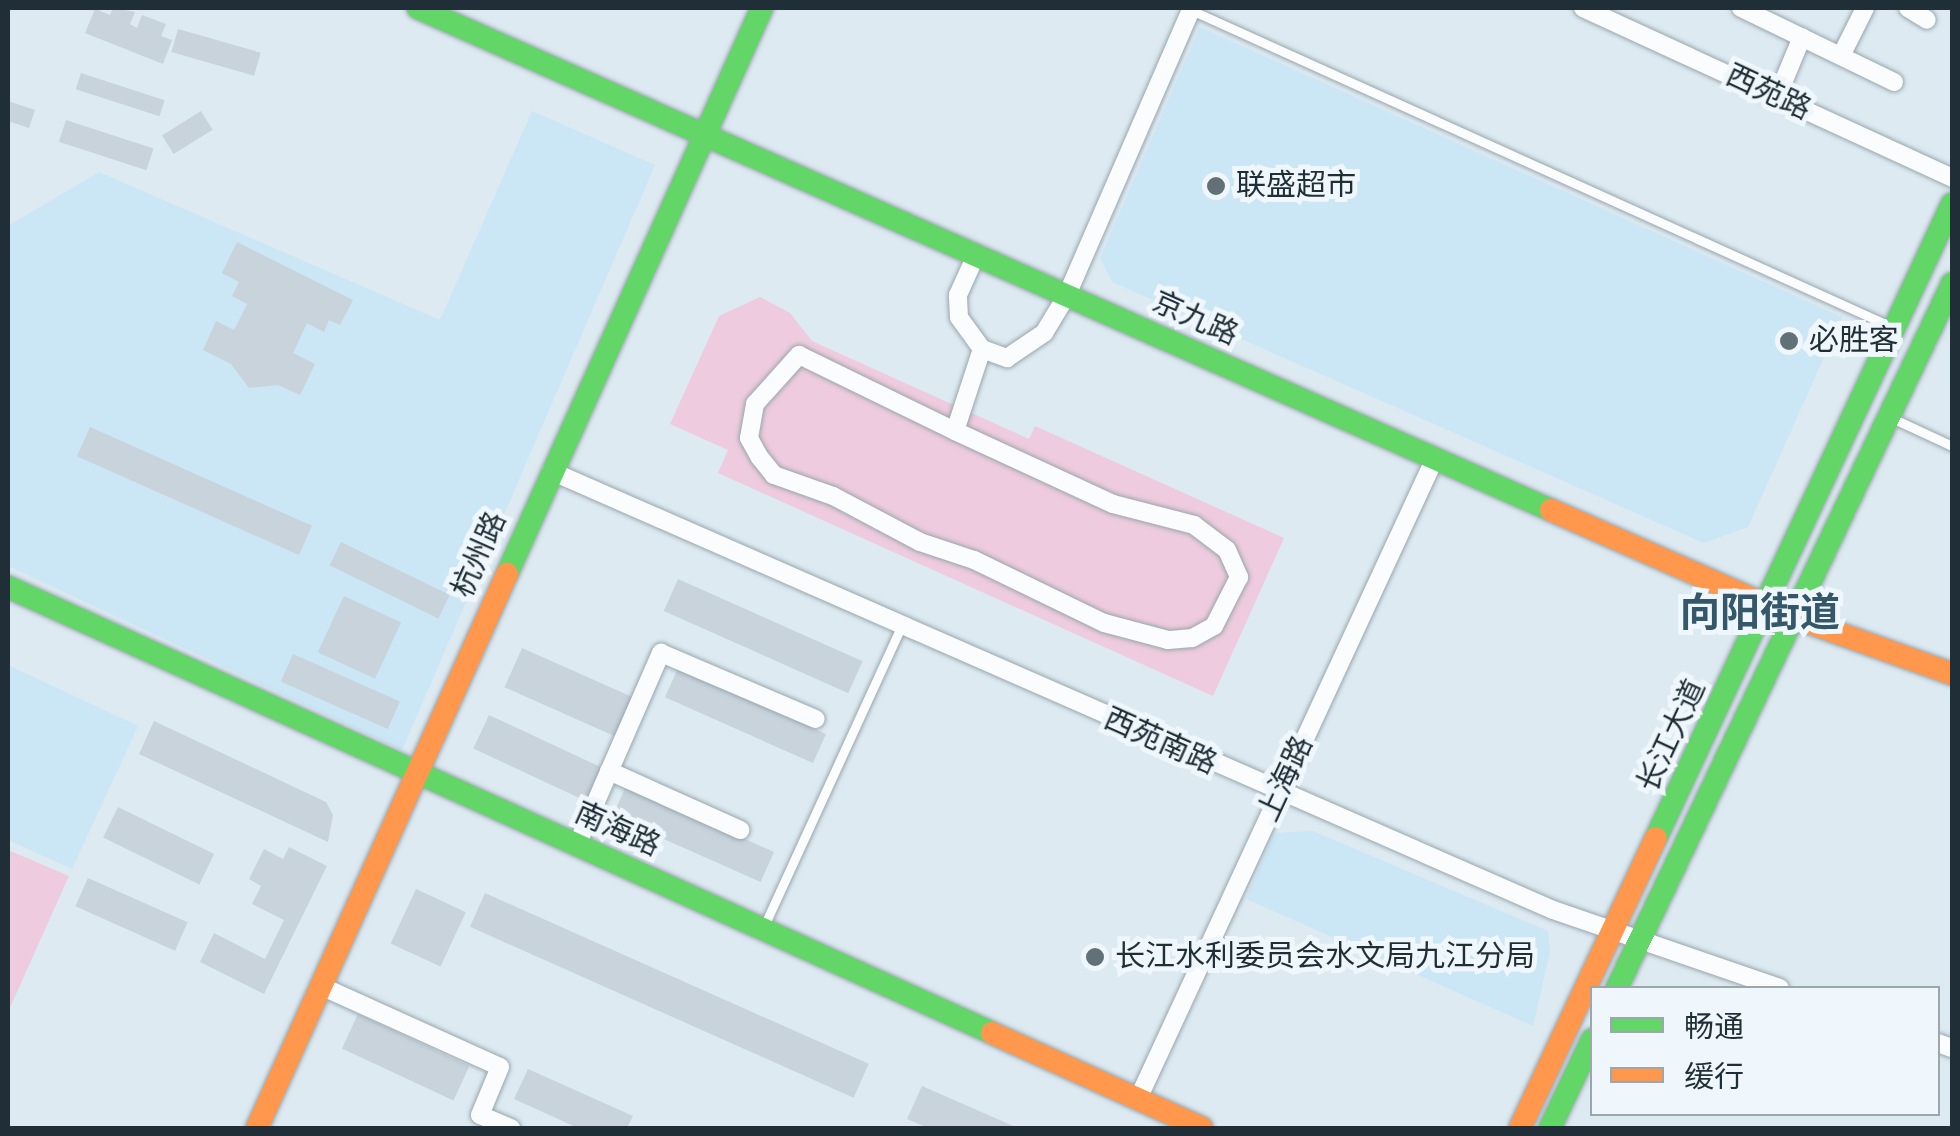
<!DOCTYPE html>
<html>
<head>
<meta charset="utf-8">
<style>
  body { margin:0 }
  #map { position:relative; width:1960px; height:1136px; overflow:hidden; background:#ddeaf2; font-family:"Nunito Sans","Noto Sans SC",sans-serif }
  div>[style] { position:absolute }
  .built>* { inset:0; background:#cbe6f5 }
  .green>* { inset:0; background:#eecbde }
  .building>* { inset:0; background:#c8d3dc; transform-origin:0 0 }
  .roads { filter:drop-shadow(0 0 2px #99a6ad) drop-shadow(0 0 2px #99a6ad) }
  .lane>* { height:9px; margin:-4.5px; padding:0 4.5px; transform-origin:4.5px; border-radius:4.5px; background:#fafcfd }
  .street>* { height:18px; margin:-9px; padding:0 9px; transform-origin:9px; border-radius:9px; background:#fafcfd }
  .fast>* { height:22px; margin:-11px; padding:0 11px; transform-origin:11px; border-radius:11px; background:#63d668 }
  .slow>* { height:22px; margin:-11px; padding:0 11px; transform-origin:11px; border-radius:11px; background:#ff974d }
  .dots>* { width:28px; height:28px; translate:-50% -50%; box-sizing:border-box; border:5px solid #eff7fc; border-radius:50% }
  span { translate:-50% -50%; white-space:nowrap; text-align:center; line-height:1.15; -webkit-text-stroke:10px #eff7fc; paint-order:stroke }
  .street-label { font-size:30px; color:#1f2e37 }
  .poi-label { font-size:30px; color:#1f2e37 }
  .left { translate:0 -50%; text-align:left }
  .district-label { font-size:40px; color:#34576a; font-weight:700 }
  .frame { position:absolute; inset:0; border:10px solid #1f2e37; pointer-events:none }
  .legend { position:absolute; left:1590px; top:986px; width:350px; height:130px; box-sizing:border-box; background:#eff7fc; border:2px solid #9ca7ad; margin:0; padding:12px 18px; list-style:none; font-size:30px; color:#1f2e37 }
  .legend li { display:flex; align-items:center; gap:20px; height:50px }
  .legend b { width:50px; border:2px solid #9ca7ad }
</style>
</head>
<body>
<div id="map">
  <div class="built">
    <i style="clip-path:polygon(1200px 27px,1842px 317px,1748px 527px,1704px 543px,1112px 282px,1100px 258px)"></i>
    <i style="clip-path:polygon(532px 111px,655px 165px,402px 750px,8px 566px,8px 226px,99px 172px,440px 320px)"></i>
    <i style="clip-path:polygon(8px 665px,138px 726px,72px 869px,8px 840px)"></i>
    <i style="clip-path:polygon(1313px 831px,1548px 931px,1550px 952px,1533px 1026px,1246px 899px,1274px 833px)"></i>
  </div>
  <div class="green">
    <i style="clip-path:polygon(760px 297px,790px 313px,812px 341px,1029px 439px,1035px 426px,1284px 538px,1213px 696px,718px 473px,728px 450px,670px 424px,719px 316px)"></i>
    <i style="clip-path:polygon(8px 850px,69px 876px,8px 1012px)"></i>
  </div>
  <div class="building">
    <i style="clip-path:polygon(113px 8px,135px 12px,130px 24px,137px 28px,142px 15px,166px 24px,161px 36px,172px 40px,163px 64px,85px 33px,95px 9px,110px 15px)"></i>
    <i style="left:178px;top:29px;width:86px;height:24px;rotate:16deg"></i>
    <i style="left:81px;top:73px;width:88px;height:17px;rotate:18deg"></i>
    <i style="clip-path:polygon(8px 101px,35px 110px,29px 128px,8px 121px)"></i>
    <i style="left:201px;top:111px;width:22px;height:46px;rotate:58deg"></i>
    <i style="left:66px;top:120px;width:92px;height:23px;rotate:18deg"></i>
    <i style="clip-path:polygon(237px 242px,353px 300px,340px 325px,329px 320px,324px 332px,307px 323px,293px 353px,315px 364px,300px 395px,278px 385px,249px 388px,231px 364px,203px 350px,216px 321px,234px 330px,247px 304px,232px 296px,239px 282px,222px 273px)"></i>
    <i style="left:90px;top:427px;width:243px;height:32px;rotate:24deg"></i>
    <i style="left:341px;top:542px;width:121px;height:26px;rotate:26deg"></i>
    <i style="left:678px;top:579px;width:202px;height:35px;rotate:24deg"></i>
    <i style="left:344px;top:596px;width:63px;height:62px;rotate:25deg"></i>
    <i style="left:522px;top:648px;width:125px;height:43px;rotate:24deg"></i>
    <i style="left:293px;top:654px;width:117px;height:30px;rotate:24deg"></i>
    <i style="left:678px;top:668px;width:162px;height:32px;rotate:24deg"></i>
    <i style="left:489px;top:715px;width:126px;height:37px;rotate:25deg"></i>
    <i style="clip-path:polygon(154px 721px,326px 802px,333px 815px,328px 842px,139px 754px)"></i>
    <i style="left:626px;top:786px;width:162px;height:33px;rotate:24deg"></i>
    <i style="left:118px;top:807px;width:107px;height:34px;rotate:26deg"></i>
    <i style="clip-path:polygon(289px 847px,327px 866px,264px 994px,200px 962px,214px 933px,265px 959px,284px 920px,252px 904px,261px 886px,249px 879px,264px 849px,283px 859px)"></i>
    <i style="left:88px;top:878px;width:109px;height:31px;rotate:24deg"></i>
    <i style="left:416px;top:889px;width:55px;height:60px;rotate:25deg"></i>
    <i style="left:485px;top:893px;width:420px;height:37px;rotate:24deg"></i>
    <i style="left:358px;top:1014px;width:123px;height:38px;rotate:25deg"></i>
    <i style="clip-path:polygon(528px 1069px,633px 1116px,627px 1128px,578px 1128px,514px 1099px)"></i>
    <i style="clip-path:polygon(922px 1086px,1018px 1128px,928px 1128px,907px 1119px)"></i>
  </div>
  <div class="roads">
    <div class="lane">
      <i style="left:1191px;top:10px;width:767px;rotate:24.33deg"></i>
      <i style="left:1892px;top:418px;width:66px;rotate:25deg"></i>
      <i style="left:764px;top:926px;width:329px;rotate:-65.4deg"></i>
    </div>
    <div class="street">
      <i style="left:1583px;top:8px;width:406px;rotate:24.7deg"></i>
      <i style="left:1741px;top:8px;width:170px;rotate:25.8deg"></i>
      <i style="left:1908px;top:8px;width:22px;rotate:32deg"></i>
      <i style="left:1841px;top:56px;width:54px;rotate:-63.4deg"></i>
      <i style="left:1777px;top:97px;width:65px;rotate:-67.4deg"></i>
      <i style="left:982px;top:349px;width:27px;rotate:20deg"></i>
      <i style="left:1007px;top:358px;width:45px;rotate:-34deg"></i>
      <i style="left:1044px;top:333px;width:44px;rotate:-58.8deg"></i>
      <i style="left:1067px;top:295px;width:313px;rotate:-66.5deg"></i>
      <i style="left:955px;top:431px;width:174px;rotate:24.8deg"></i>
      <i style="left:1113px;top:504px;width:84px;rotate:14.5deg"></i>
      <i style="left:1194px;top:525px;width:41px;rotate:37.1deg"></i>
      <i style="left:1227px;top:550px;width:30px;rotate:66deg"></i>
      <i style="left:1239px;top:577px;width:55px;rotate:117deg"></i>
      <i style="left:1214px;top:626px;width:25px;rotate:151deg"></i>
      <i style="left:1192px;top:638px;width:24px;rotate:175deg"></i>
      <i style="left:1168px;top:640px;width:66px;rotate:-165.1deg"></i>
      <i style="left:1104px;top:623px;width:144px;rotate:-154.1deg"></i>
      <i style="left:974px;top:560px;width:57px;rotate:-161.6deg"></i>
      <i style="left:920px;top:542px;width:98px;rotate:-152.1deg"></i>
      <i style="left:833px;top:496px;width:63px;rotate:-160.4deg"></i>
      <i style="left:774px;top:475px;width:22px;rotate:-129deg"></i>
      <i style="left:760px;top:458px;width:23px;rotate:-119deg"></i>
      <i style="left:749px;top:438px;width:35px;rotate:-80deg"></i>
      <i style="left:755px;top:404px;width:66px;rotate:-48.1deg"></i>
      <i style="left:799px;top:355px;width:174px;rotate:26deg"></i>
      <i style="left:955px;top:431px;width:86px;rotate:-71.8deg"></i>
      <i style="left:982px;top:349px;width:39px;rotate:-126deg"></i>
      <i style="left:959px;top:317px;width:22px;rotate:-93deg"></i>
      <i style="left:958px;top:295px;width:44px;rotate:-65.8deg"></i>
      <i style="left:551px;top:471px;width:1094px;rotate:23.66deg"></i>
      <i style="left:1553px;top:910px;width:240px;rotate:19deg"></i>
      <i style="left:609px;top:771px;width:144px;rotate:24.2deg"></i>
      <i style="left:577px;top:845px;width:210px;rotate:-66.4deg"></i>
      <i style="left:661px;top:653px;width:168px;rotate:23.1deg"></i>
      <i style="left:323px;top:987px;width:194px;rotate:24.3deg"></i>
      <i style="left:500px;top:1067px;width:52px;rotate:112.6deg"></i>
      <i style="left:480px;top:1115px;width:34px;rotate:23deg"></i>
      <i style="left:1938px;top:1043px;width:15px;rotate:20deg"></i>
      <i style="left:1138px;top:1099px;width:706px;rotate:-65.14deg"></i>
    </div>
    <div class="fast">
      <i style="left:418px;top:8px;width:1239px;rotate:23.9deg"></i>
      <i style="left:507px;top:574px;width:621px;rotate:-65.75deg"></i>
      <i style="left:8px;top:587px;width:1080px;rotate:24.38deg"></i>
      <i style="left:1656px;top:838px;width:700px;rotate:-64.97deg"></i>
      <i style="left:1617px;top:988px;width:780px;rotate:-64.55deg"></i>
      <i style="left:1550px;top:1128px;width:98px;rotate:-64.5deg"></i>
    </div>
    <div class="slow">
      <i style="left:1551px;top:510px;width:268px;rotate:23.8deg"></i>
      <i style="left:1796px;top:618px;width:166px;rotate:19.7deg"></i>
      <i style="left:992px;top:1033px;width:230px;rotate:24.3deg"></i>
      <i style="left:257px;top:1128px;width:608px;rotate:-65.71deg"></i>
      <i style="left:1520px;top:1128px;width:320px;rotate:-64.9deg"></i>
    </div>
  </div>
  <div class="dots">
    <i style="left:1216px;top:186px;background:#627078"></i>
    <i style="left:1789px;top:341px;background:#627078"></i>
    <i style="left:1095px;top:957px;background:#627078"></i>
  </div>
  <div class="street-label">
    <span style="left:1768px;top:93px;rotate:25deg">西苑路</span>
    <span style="left:1195px;top:319px;rotate:24deg">京九路</span>
    <span style="left:480px;top:555px;rotate:-66deg">杭州路</span>
    <span style="left:1672px;top:736px;rotate:-65deg">长江大道</span>
    <span style="left:1160px;top:742px;rotate:24deg">西苑南路</span>
    <span style="left:1286px;top:779px;rotate:-65deg">上海路</span>
    <span style="left:617px;top:830px;rotate:24deg">南海路</span>
  </div>
  <div class="poi-label">
    <span class="left" style="left:1236px;top:186px">联盛超市</span>
    <span class="left" style="left:1809px;top:341px">必胜客</span>
    <span class="left" style="left:1115px;top:957px">长江水利委员会水文局九江分局</span>
  </div>
  <div class="district-label">
    <span style="left:1760px;top:613px">向阳街道</span>
  </div>
  <div class="frame"></div>
  <ul class="legend">
  <li><b style="height:12px;background:#63d668"></b>畅通</li>
  <li><b style="height:12px;background:#ff974d"></b>缓行</li>
  </ul>
</div>
</body>
</html>
